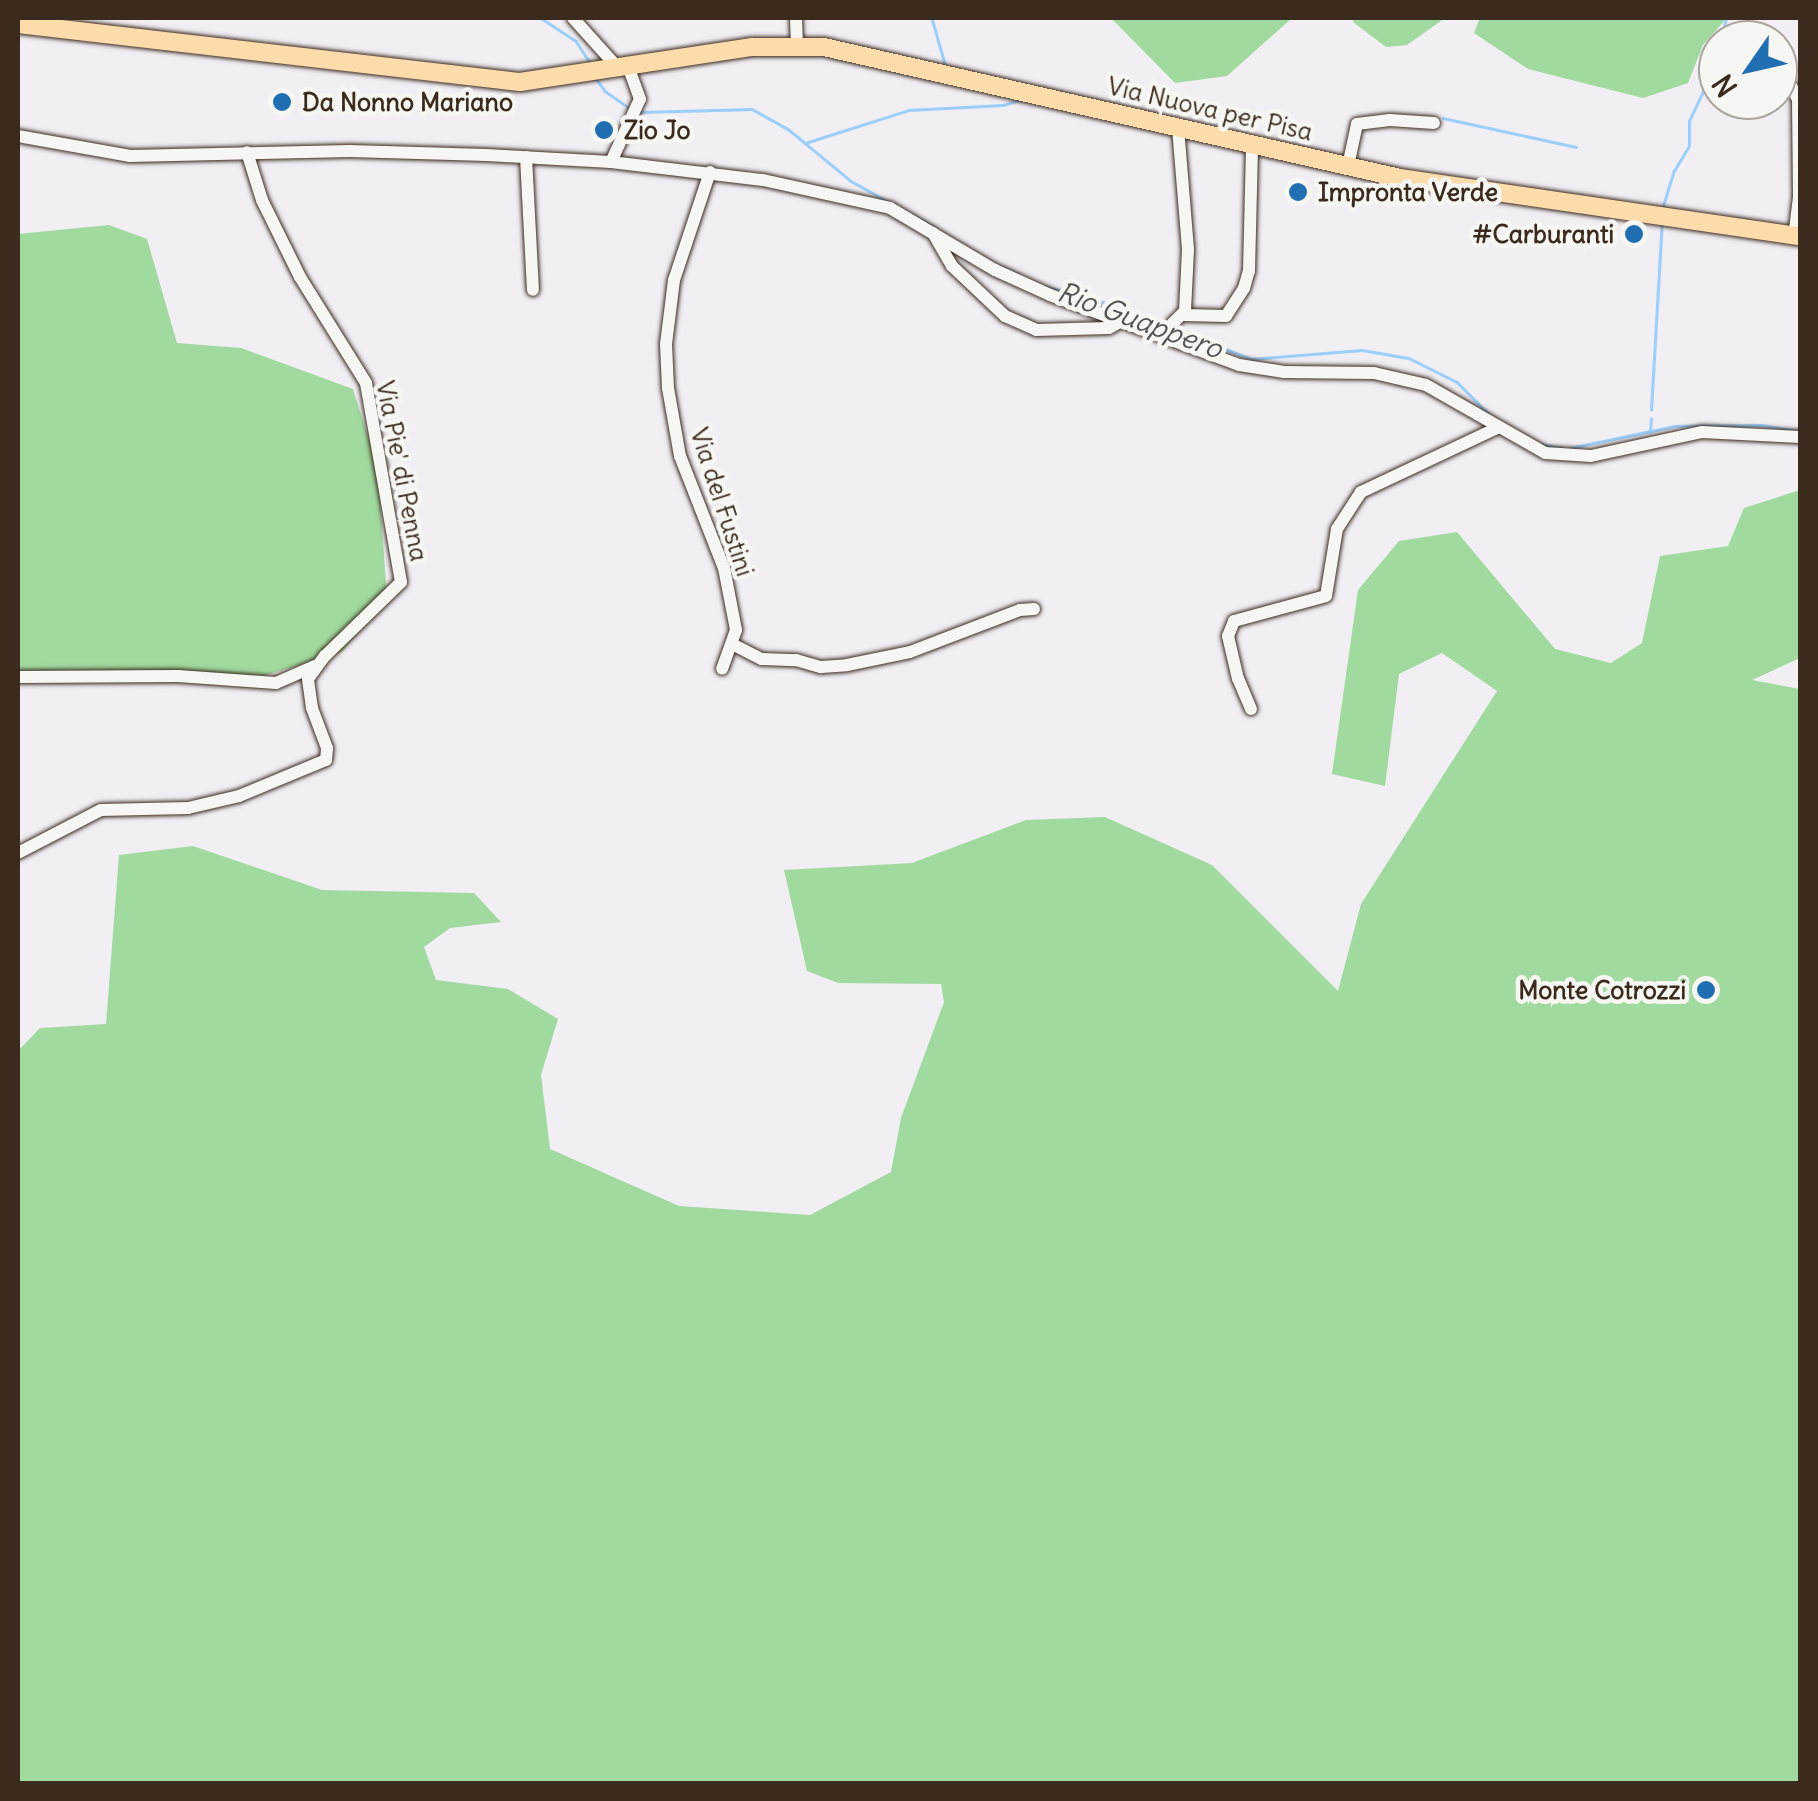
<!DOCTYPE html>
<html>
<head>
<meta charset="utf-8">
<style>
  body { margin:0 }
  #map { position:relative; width:1818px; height:1801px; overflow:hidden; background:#f1eef4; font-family:Delius,sans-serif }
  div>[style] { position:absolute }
  .green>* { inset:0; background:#a1da9f }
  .stream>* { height:2.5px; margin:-1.25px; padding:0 1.25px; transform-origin:1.25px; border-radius:1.25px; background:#9ccff9 }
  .roads { filter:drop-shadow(0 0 2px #3b2a1e) drop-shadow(0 0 2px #3b2a1e) }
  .minor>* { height:12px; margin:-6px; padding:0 6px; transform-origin:6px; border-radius:6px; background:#f6f6f2 }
  .major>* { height:18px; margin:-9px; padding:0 9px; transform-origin:9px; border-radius:9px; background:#fddcac }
  .dots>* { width:28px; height:28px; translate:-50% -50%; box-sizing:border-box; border:5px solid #f6f6f2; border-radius:50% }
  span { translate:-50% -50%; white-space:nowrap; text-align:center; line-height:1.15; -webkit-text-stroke:9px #f6f6f2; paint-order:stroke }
  .poi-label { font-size:25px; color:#3b2a1e; font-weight:700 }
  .left { translate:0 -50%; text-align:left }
  .right { translate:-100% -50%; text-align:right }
  .street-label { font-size:25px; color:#3b2a1e }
  .water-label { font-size:28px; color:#535355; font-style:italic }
  .frame { position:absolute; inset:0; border:20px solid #3b2a1e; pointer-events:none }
  .north { position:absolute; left:1698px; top:20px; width:100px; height:100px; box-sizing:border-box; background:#f6f6f2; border:2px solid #aba49d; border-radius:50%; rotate:236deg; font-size:28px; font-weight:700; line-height:40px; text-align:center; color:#3b2a1e }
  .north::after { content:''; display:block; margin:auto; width:35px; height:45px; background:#1f6fb2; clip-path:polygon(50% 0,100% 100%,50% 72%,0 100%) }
</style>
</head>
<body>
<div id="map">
  <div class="green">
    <i style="clip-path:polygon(1111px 18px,1292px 18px,1227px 76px,1175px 83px)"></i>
    <i style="clip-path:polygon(1355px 18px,1445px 18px,1407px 45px,1386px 47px,1353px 22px)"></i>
    <i style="clip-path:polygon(1480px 18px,1727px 18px,1703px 45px,1688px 83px,1643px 98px,1528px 69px,1474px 33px)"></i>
    <i style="clip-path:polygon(109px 225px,147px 239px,177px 343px,241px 348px,353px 389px,378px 468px,387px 598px,342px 652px,250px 680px,18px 679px,18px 234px)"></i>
    <i style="clip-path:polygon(1800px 490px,1800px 658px,1752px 680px,1800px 689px,1800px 1783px,18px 1783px,18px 1051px,40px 1028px,106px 1024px,119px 855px,193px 846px,322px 890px,474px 893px,501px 922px,450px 928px,424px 947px,436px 980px,508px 989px,558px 1019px,541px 1075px,550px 1149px,679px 1206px,810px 1215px,891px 1172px,901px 1118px,944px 1002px,941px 984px,838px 983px,807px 971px,784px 870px,912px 863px,1026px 820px,1105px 817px,1212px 865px,1338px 991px,1361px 904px,1497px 691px,1442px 653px,1399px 674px,1385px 786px,1332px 774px,1358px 590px,1399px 541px,1457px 532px,1555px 649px,1611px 663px,1642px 643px,1660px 556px,1728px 546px,1744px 508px)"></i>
  </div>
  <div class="stream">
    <i style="left:541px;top:18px;width:42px;rotate:33.3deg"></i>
    <i style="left:576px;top:41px;width:27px;rotate:57deg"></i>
    <i style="left:932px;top:18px;width:48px;rotate:74.2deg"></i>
    <i style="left:1721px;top:40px;width:23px;rotate:-77deg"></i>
    <i style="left:595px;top:77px;width:17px;rotate:54deg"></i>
    <i style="left:605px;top:91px;width:29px;rotate:35deg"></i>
    <i style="left:641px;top:112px;width:111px;rotate:-1.5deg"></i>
    <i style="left:752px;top:109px;width:41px;rotate:29.1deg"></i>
    <i style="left:788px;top:129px;width:82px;rotate:39.5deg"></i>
    <i style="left:851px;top:181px;width:97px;rotate:28.9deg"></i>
    <i style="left:1443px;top:118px;width:136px;rotate:12.3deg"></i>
    <i style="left:805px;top:143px;width:109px;rotate:-17.6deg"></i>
    <i style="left:909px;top:110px;width:94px;rotate:-3deg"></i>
    <i style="left:1003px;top:105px;width:19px;rotate:-16deg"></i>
    <i style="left:1663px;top:206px;width:37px;rotate:-73deg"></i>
    <i style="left:1674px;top:171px;width:29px;rotate:-59deg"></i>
    <i style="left:1689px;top:146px;width:25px;rotate:-90deg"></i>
    <i style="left:1689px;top:121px;width:68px;rotate:-64.6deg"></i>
    <i style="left:1003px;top:267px;width:17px;rotate:25deg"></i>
    <i style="left:1044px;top:286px;width:77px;rotate:15.1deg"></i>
    <i style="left:1118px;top:306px;width:50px;rotate:22.4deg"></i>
    <i style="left:1176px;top:330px;width:81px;rotate:20.9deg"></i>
    <i style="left:1252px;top:359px;width:110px;rotate:-4.7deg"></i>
    <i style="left:1362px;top:350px;width:48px;rotate:9.7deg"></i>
    <i style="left:1409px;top:358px;width:54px;rotate:26.6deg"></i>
    <i style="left:1457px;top:382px;width:48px;rotate:45deg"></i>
    <i style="left:1651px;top:410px;width:188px;rotate:-86.7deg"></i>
    <i style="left:1650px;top:432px;width:13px;rotate:-86deg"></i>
    <i style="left:1541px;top:444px;width:22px;rotate:10deg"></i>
    <i style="left:1570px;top:448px;width:107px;rotate:-11.8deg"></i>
    <i style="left:1675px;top:426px;width:87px;rotate:-0.7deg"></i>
    <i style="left:1762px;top:425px;width:37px;rotate:9deg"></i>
  </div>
  <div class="roads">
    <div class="minor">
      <i style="left:573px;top:18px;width:69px;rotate:48deg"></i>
      <i style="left:796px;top:18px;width:27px;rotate:88deg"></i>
      <i style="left:1778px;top:80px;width:11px;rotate:10deg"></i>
      <i style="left:1789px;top:82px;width:20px;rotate:63deg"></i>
      <i style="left:1798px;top:100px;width:97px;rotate:89.4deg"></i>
      <i style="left:1799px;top:197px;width:38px;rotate:97deg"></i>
      <i style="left:18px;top:136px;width:114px;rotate:10.1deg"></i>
      <i style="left:130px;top:156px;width:220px;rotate:-1.3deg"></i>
      <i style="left:350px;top:151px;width:136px;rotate:1.7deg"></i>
      <i style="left:486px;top:155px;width:125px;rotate:3.2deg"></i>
      <i style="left:611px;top:162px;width:153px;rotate:6.8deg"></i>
      <i style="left:763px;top:180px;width:130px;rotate:12.4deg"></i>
      <i style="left:890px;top:208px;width:122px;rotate:30.6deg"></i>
      <i style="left:995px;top:270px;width:60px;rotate:24.4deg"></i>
      <i style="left:1050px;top:295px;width:202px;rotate:20.3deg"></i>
      <i style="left:1239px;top:365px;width:46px;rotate:8.8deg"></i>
      <i style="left:1284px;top:372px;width:90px;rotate:0.6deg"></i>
      <i style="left:1374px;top:373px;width:53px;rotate:13deg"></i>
      <i style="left:1426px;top:385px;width:137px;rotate:29.7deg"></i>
      <i style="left:1545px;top:453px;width:46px;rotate:3.7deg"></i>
      <i style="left:1591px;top:456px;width:114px;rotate:-12.2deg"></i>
      <i style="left:1702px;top:432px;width:98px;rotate:2.9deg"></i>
      <i style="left:526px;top:157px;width:133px;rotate:87deg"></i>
      <i style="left:611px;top:162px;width:69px;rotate:-65.3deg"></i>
      <i style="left:640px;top:99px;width:33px;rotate:-110deg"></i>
      <i style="left:1348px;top:166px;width:43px;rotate:-77.9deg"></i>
      <i style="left:1357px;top:124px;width:33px;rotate:-7deg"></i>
      <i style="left:1390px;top:120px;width:44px;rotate:3.9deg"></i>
      <i style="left:710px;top:172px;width:114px;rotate:108.4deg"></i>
      <i style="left:674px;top:280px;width:64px;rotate:97.1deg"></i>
      <i style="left:666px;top:344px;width:44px;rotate:87.4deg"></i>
      <i style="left:668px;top:388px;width:69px;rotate:80deg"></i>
      <i style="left:680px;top:456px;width:120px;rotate:68.6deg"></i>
      <i style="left:724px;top:568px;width:63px;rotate:79deg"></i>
      <i style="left:736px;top:630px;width:41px;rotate:109.7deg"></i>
      <i style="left:933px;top:233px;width:38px;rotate:60deg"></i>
      <i style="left:952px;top:266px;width:73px;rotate:43.3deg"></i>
      <i style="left:1005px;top:316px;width:34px;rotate:24deg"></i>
      <i style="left:1036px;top:330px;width:73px;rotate:-1.6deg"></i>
      <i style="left:1109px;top:328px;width:14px;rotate:-30deg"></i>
      <i style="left:1184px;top:315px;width:42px;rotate:1.4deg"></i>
      <i style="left:1226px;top:316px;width:33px;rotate:-57deg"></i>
      <i style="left:1244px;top:288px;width:18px;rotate:-74deg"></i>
      <i style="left:1249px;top:271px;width:127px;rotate:-88.6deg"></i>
      <i style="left:1167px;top:337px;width:15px;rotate:-67deg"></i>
      <i style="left:1173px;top:323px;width:17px;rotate:-45deg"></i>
      <i style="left:1185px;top:311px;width:62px;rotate:-87.2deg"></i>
      <i style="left:1188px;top:249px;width:122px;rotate:-94.7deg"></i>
      <i style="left:734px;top:645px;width:31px;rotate:27deg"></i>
      <i style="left:762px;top:659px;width:34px;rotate:2deg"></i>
      <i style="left:796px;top:660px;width:26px;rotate:16deg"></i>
      <i style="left:821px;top:667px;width:26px;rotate:-4deg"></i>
      <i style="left:847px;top:665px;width:64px;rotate:-11.7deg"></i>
      <i style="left:910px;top:652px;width:118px;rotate:-20.9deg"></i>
      <i style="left:1020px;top:610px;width:14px;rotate:-4deg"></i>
      <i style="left:18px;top:677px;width:160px;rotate:-0.4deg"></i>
      <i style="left:178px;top:676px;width:98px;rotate:4.1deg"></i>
      <i style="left:276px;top:683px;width:43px;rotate:-23.6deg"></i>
      <i style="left:1251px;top:709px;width:33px;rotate:-113deg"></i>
      <i style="left:1238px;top:679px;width:44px;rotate:-103.1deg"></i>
      <i style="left:1228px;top:636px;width:16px;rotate:-68deg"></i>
      <i style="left:1234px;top:621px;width:95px;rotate:-15.2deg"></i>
      <i style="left:1326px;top:596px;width:68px;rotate:-80.7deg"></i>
      <i style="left:1337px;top:529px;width:44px;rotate:-57deg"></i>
      <i style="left:1361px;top:492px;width:150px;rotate:-25.2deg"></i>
      <i style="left:18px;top:853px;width:93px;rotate:-27.4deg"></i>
      <i style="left:101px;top:810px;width:87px;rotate:-1.3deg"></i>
      <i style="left:188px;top:808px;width:52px;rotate:-13.2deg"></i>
      <i style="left:239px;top:796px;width:94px;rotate:-22.5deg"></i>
      <i style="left:326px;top:760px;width:12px;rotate:-85deg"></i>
      <i style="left:327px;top:748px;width:43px;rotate:-110.6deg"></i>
      <i style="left:312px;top:708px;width:29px;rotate:-98deg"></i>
      <i style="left:308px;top:679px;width:29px;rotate:-54deg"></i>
      <i style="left:325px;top:656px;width:106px;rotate:-44.2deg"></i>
      <i style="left:401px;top:582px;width:202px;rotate:-100deg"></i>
      <i style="left:366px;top:383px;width:125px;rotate:-121.9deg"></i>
      <i style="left:300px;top:277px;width:86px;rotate:-116.3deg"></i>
      <i style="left:262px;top:200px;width:50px;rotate:-107.4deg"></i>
    </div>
    <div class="major">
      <i style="left:18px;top:24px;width:505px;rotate:6.59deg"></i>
      <i style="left:520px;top:82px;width:235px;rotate:-8.6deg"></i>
      <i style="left:752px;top:47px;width:72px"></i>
      <i style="left:824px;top:47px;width:591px;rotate:12.81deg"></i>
      <i style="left:1400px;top:178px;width:404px;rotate:8.3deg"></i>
    </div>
  </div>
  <div class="dots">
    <i style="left:282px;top:102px;background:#1f6fb2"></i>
    <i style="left:604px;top:130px;background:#1f6fb2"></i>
    <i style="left:1298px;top:192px;background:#1f6fb2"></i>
    <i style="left:1634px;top:234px;background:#1f6fb2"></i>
    <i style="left:1706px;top:990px;background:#1f6fb2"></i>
  </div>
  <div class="poi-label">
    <span class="left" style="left:302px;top:102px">Da Nonno Mariano</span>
    <span class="left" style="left:624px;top:130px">Zio Jo</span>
    <span class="left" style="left:1318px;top:192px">Impronta Verde</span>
    <span class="right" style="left:1614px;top:234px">#Carburanti</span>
    <span class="right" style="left:1686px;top:990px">Monte Cotrozzi</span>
  </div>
  <div class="street-label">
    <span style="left:1210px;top:109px;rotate:13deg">Via Nuova per Pisa</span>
    <span style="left:402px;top:471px;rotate:79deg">Via Pie' di Penna</span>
    <span style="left:722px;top:502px;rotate:72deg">Via del Fustini</span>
  </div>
  <div class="water-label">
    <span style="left:1140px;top:320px;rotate:20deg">Rio Guappero</span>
  </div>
  <div class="frame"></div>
  <div class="north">N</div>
</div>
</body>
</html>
